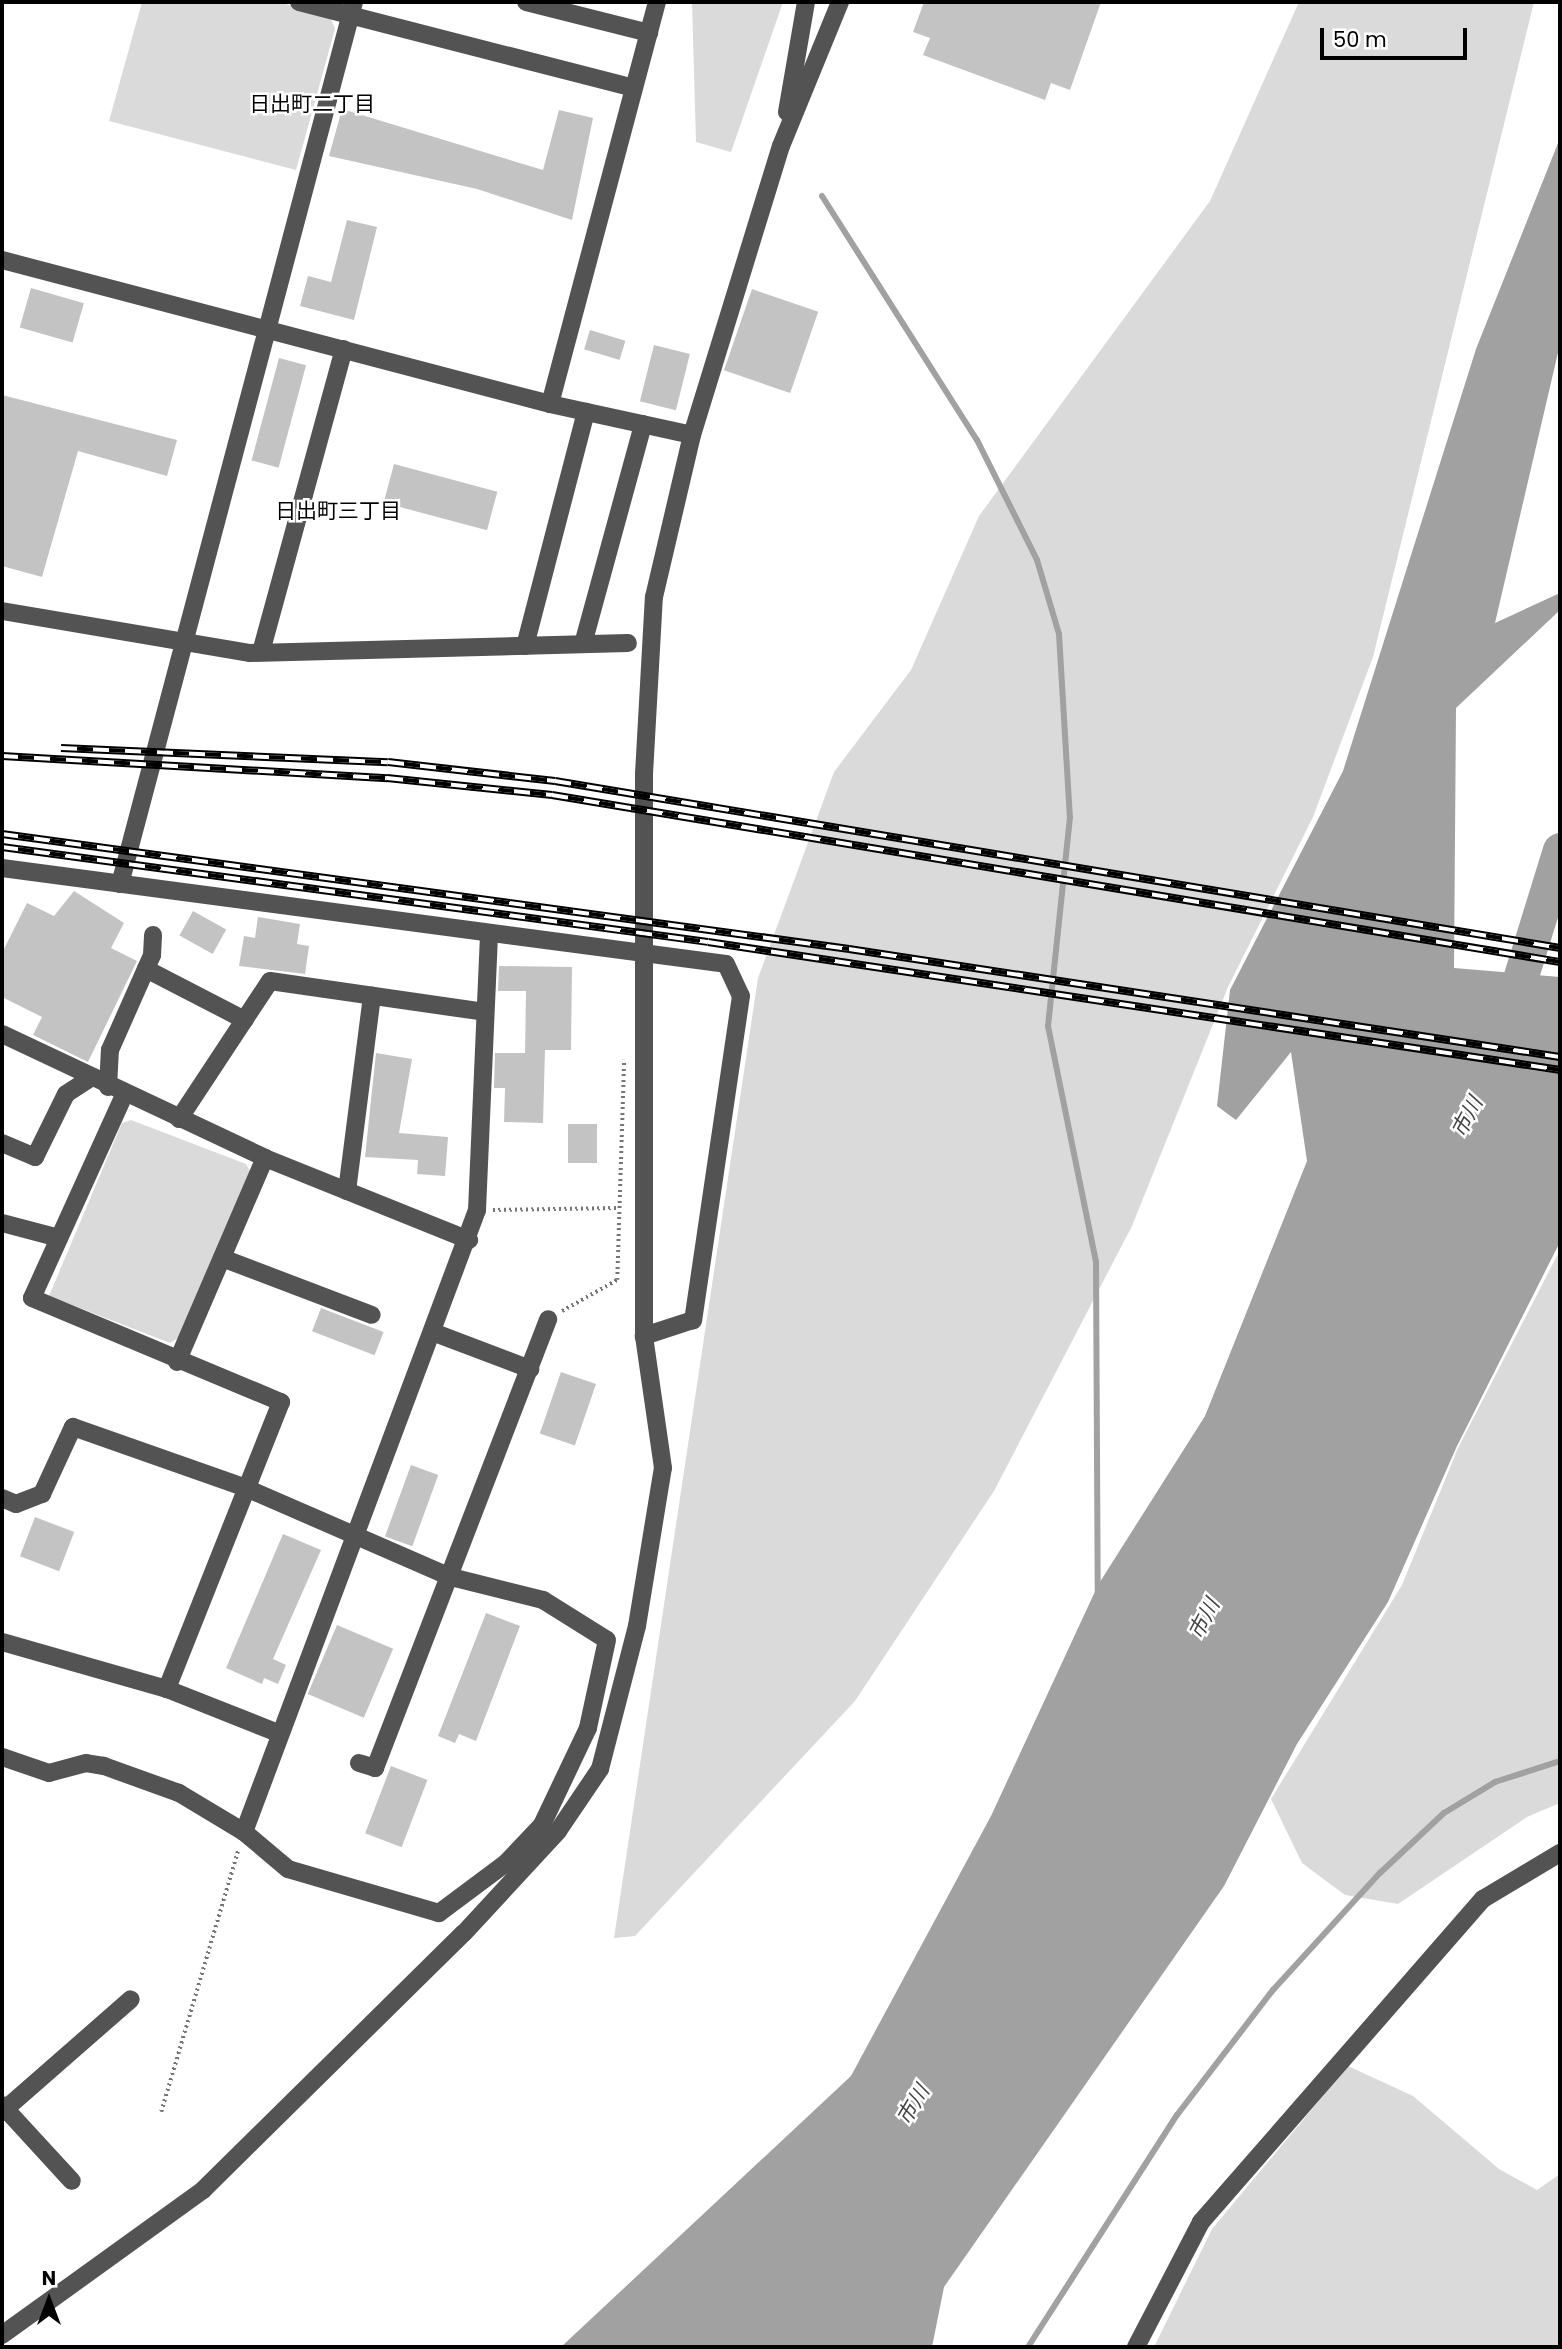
<!DOCTYPE html>
<html>
<head>
<meta charset="utf-8">
<style>
  body { margin:0 }
  #map { position:relative; width:1562px; height:2349px; overflow:hidden; background:#fff; font-family:Poppins,"Noto Sans JP",sans-serif }
  div>[style] { position:absolute }
  .green>* { inset:0; background:#dadada }
  .water>* { inset:0; background:#a1a1a1 }
  .stream>* { height:6px; margin:-3px; padding:0 3px; transform-origin:3px; border-radius:3px; background:#a1a1a1 }
  .river>* { height:35px; margin:-17.5px; padding:0 17.5px; transform-origin:17.5px; border-radius:17.5px; background:#a1a1a1 }
  .building>* { inset:0; background:#c3c3c3; transform-origin:0 0 }
  .path>* { height:3.5px; margin-top:-1.75px; transform-origin:0; background:repeating-linear-gradient(90deg,#757575 0 2px,transparent 0 5.5px) }
  .minor>* { height:18px; margin:-9px; padding:0 9px; transform-origin:9px; border-radius:9px; background:#535353 }
  .rail>* { height:8px; margin-top:-4px; transform-origin:0; background:repeating-linear-gradient(90deg,#fff 0 16px,#000 0 32px); box-sizing:border-box; border-block:2px solid #000 }
  span { translate:-50% -50%; white-space:nowrap; text-align:center; line-height:1.15; -webkit-text-stroke:5px #fff; paint-order:stroke }
  .neighbourhood-label { font-size:21px; color:#000 }
  .water-label { font-size:21px; color:#424242; font-style:italic }
  .frame { position:absolute; inset:0; border:4px solid #000; pointer-events:none }
  .north { position:absolute; left:14px; top:2265px; width:70px; height:70px; -webkit-text-stroke:5px #fff; paint-order:stroke; rotate:0deg; font-size:19px; font-weight:700; line-height:28px; text-align:center; color:#000 }
  .north::after { content:''; display:block; margin:auto; width:24px; height:32px; background:#000; clip-path:polygon(50% 0,100% 100%,50% 72%,0 100%) }
  .scale { position:absolute; left:1320px; top:28px; width:147px; height:32px; box-sizing:border-box; border:4px solid #000; border-top:0; padding-left:9px; font-size:21px; line-height:24px; white-space:nowrap; color:#000; -webkit-text-stroke:5px #fff; paint-order:stroke }
</style>
</head>
<body>
<div id="map">
  <div class="green">
    <i style="clip-path:polygon(142px 2px,278px 2px,330px 16px,335px 29px,296px 170px,109px 121px)"></i>
    <i style="clip-path:polygon(692px 2px,783px 2px,731px 152px,696px 142px)"></i>
    <i style="clip-path:polygon(1299px 2px,1534px 2px,1373px 657px,1313px 817px,1228px 987px,1132px 1226px,994px 1491px,855px 1701px,635px 1936px,614px 1938px,758px 978px,834px 772px,911px 670px,979px 516px,1210px 201px)"></i>
    <i style="clip-path:polygon(131px 1120px,246px 1164px,251px 1173px,180px 1337px,170px 1343px,49px 1296px,122px 1123px)"></i>
    <i style="clip-path:polygon(1560px 1250px,1560px 1803px,1527px 1817px,1398px 1904px,1345px 1895px,1302px 1863px,1271px 1799px,1402px 1585px,1458px 1448px)"></i>
    <i style="clip-path:polygon(1348px 2066px,1413px 2096px,1499px 2169px,1537px 2190px,1560px 2174px,1560px 2347px,1154px 2347px,1212px 2229px)"></i>
  </div>
  <div class="water">
    <i style="clip-path:polygon(1560px 138px,1560px 344px,1495px 623px,1560px 593px,1560px 610px,1456px 708px,1454px 968px,1560px 977px,1560px 1242px,1457px 1446px,1388px 1602px,1297px 1744px,1224px 1886px,944px 2287px,932px 2347px,561px 2347px,851px 2076px,991px 1816px,1098px 1585px,1205px 1416px,1307px 1161px,1291px 1052px,1236px 1120px,1217px 1106px,1230px 990px,1343px 771px,1476px 349px)"></i>
  </div>
  <div class="stream">
    <i style="left:822px;top:196px;width:289px;rotate:57.6deg"></i>
    <i style="left:977px;top:440px;width:134px;rotate:63.4deg"></i>
    <i style="left:1037px;top:560px;width:77px;rotate:73.4deg"></i>
    <i style="left:1059px;top:634px;width:183px;rotate:86.6deg"></i>
    <i style="left:1070px;top:817px;width:210px;rotate:96deg"></i>
    <i style="left:1048px;top:1026px;width:241px;rotate:78.5deg"></i>
    <i style="left:1096px;top:1262px;width:329px;rotate:89.7deg"></i>
    <i style="left:1028px;top:2347px;width:276px;rotate:-57.3deg"></i>
    <i style="left:1177px;top:2115px;width:158px;rotate:-52.5deg"></i>
    <i style="left:1273px;top:1990px;width:159px;rotate:-47.6deg"></i>
    <i style="left:1380px;top:1873px;width:88px;rotate:-43.2deg"></i>
    <i style="left:1444px;top:1813px;width:60px;rotate:-31.3deg"></i>
    <i style="left:1495px;top:1782px;width:68px;rotate:-17.9deg"></i>
  </div>
  <div class="river">
    <i style="left:1507px;top:1021px;width:179px;rotate:-72.8deg"></i>
  </div>
  <div class="building">
    <i style="clip-path:polygon(924px 2px,1101px 2px,1070px 90px,1051px 83px,1045px 100px,923px 55px,930px 38px,913px 32px)"></i>
    <i style="clip-path:polygon(342px 109px,543px 170px,559px 110px,593px 118px,572px 220px,477px 189px,329px 156px)"></i>
    <i style="clip-path:polygon(347px 220px,377px 227px,354px 320px,300px 306px,308px 276px,331px 282px)"></i>
    <i style="left:31px;top:288px;width:55px;height:41px;rotate:16deg"></i>
    <i style="left:752px;top:289px;width:70px;height:86px;rotate:19deg"></i>
    <i style="left:590px;top:330px;width:37px;height:20px;rotate:17deg"></i>
    <i style="left:654px;top:345px;width:37px;height:58px;rotate:14deg"></i>
    <i style="left:279px;top:358px;width:28px;height:106px;rotate:15deg"></i>
    <i style="clip-path:polygon(2px 395px,177px 440px,167px 476px,78px 451px,42px 577px,2px 566px)"></i>
    <i style="left:394px;top:464px;width:107px;height:40px;rotate:15deg"></i>
    <i style="clip-path:polygon(74px 891px,124px 923px,111px 948px,137px 961px,88px 1062px,33px 1035px,42px 1017px,2px 997px,2px 953px,27px 903px,54px 916px)"></i>
    <i style="left:193px;top:911px;width:38px;height:28px;rotate:29deg"></i>
    <i style="clip-path:polygon(258px 917px,300px 924px,297px 944px,309px 946px,305px 974px,239px 966px,244px 936px,255px 938px)"></i>
    <i style="clip-path:polygon(499px 966px,572px 967px,571px 1050px,545px 1050px,543px 1123px,504px 1122px,505px 1088px,494px 1088px,495px 1053px,525px 1053px,526px 991px,498px 991px)"></i>
    <i style="clip-path:polygon(376px 1053px,412px 1059px,399px 1133px,448px 1137px,445px 1176px,417px 1174px,418px 1160px,365px 1157px)"></i>
    <i style="left:568px;top:1124px;width:29px;height:39px"></i>
    <i style="left:321px;top:1308px;width:67px;height:25px;rotate:21deg"></i>
    <i style="left:561px;top:1372px;width:37px;height:65px;rotate:19deg"></i>
    <i style="left:411px;top:1465px;width:29px;height:76px;rotate:20deg"></i>
    <i style="left:35px;top:1517px;width:42px;height:42px;rotate:21deg"></i>
    <i style="clip-path:polygon(283px 1534px,321px 1550px,273px 1659px,286px 1665px,278px 1684px,264px 1678px,262px 1684px,226px 1668px)"></i>
    <i style="clip-path:polygon(486px 1613px,520px 1626px,476px 1741px,459px 1734px,455px 1743px,438px 1736px)"></i>
    <i style="left:337px;top:1625px;width:61px;height:75px;rotate:23deg"></i>
    <i style="left:391px;top:1766px;width:39px;height:72px;rotate:21deg"></i>
  </div>
  <div class="path">
    <i style="left:493px;top:1210px;width:125px;rotate:-0.9deg"></i>
    <i style="left:562px;top:1311px;width:63px;rotate:-29.4deg"></i>
    <i style="left:617px;top:1280px;width:220px;rotate:-88.2deg"></i>
    <i style="left:161px;top:2112px;width:272px;rotate:-73.6deg"></i>
  </div>
  <div class="minor">
    <i style="left:299px;top:2px;width:345px;rotate:14.4deg"></i>
    <i style="left:526px;top:2px;width:127px;rotate:14.1deg"></i>
    <i style="left:787px;top:112px;width:112px;rotate:-80.2deg"></i>
    <i style="left:2px;top:260px;width:567px;rotate:14.72deg"></i>
    <i style="left:550px;top:404px;width:145px;rotate:12.3deg"></i>
    <i style="left:550px;top:404px;width:416px;rotate:-75.1deg"></i>
    <i style="left:2px;top:611px;width:252px;rotate:9.6deg"></i>
    <i style="left:250px;top:653px;width:378px;rotate:-1.5deg"></i>
    <i style="left:583px;top:644px;width:228px;rotate:-74.7deg"></i>
    <i style="left:525px;top:646px;width:242px;rotate:-75.4deg"></i>
    <i style="left:261px;top:652px;width:314px;rotate:-74.7deg"></i>
    <i style="left:2px;top:868px;width:730px;rotate:7.55deg"></i>
    <i style="left:726px;top:964px;width:35px;rotate:65deg"></i>
    <i style="left:741px;top:996px;width:328px;rotate:98.4deg"></i>
    <i style="left:693px;top:1320px;width:52px;rotate:161.9deg"></i>
    <i style="left:120px;top:884px;width:913px;rotate:-75.14deg"></i>
    <i style="left:146px;top:969px;width:111px;rotate:27.3deg"></i>
    <i style="left:2px;top:1034px;width:291px;rotate:25.2deg"></i>
    <i style="left:265px;top:1158px;width:220px;rotate:21.9deg"></i>
    <i style="left:108px;top:1087px;width:37px;rotate:-87deg"></i>
    <i style="left:110px;top:1050px;width:104px;rotate:-66.1deg"></i>
    <i style="left:152px;top:955px;width:20px;rotate:-87deg"></i>
    <i style="left:125px;top:1093px;width:225px;rotate:114.4deg"></i>
    <i style="left:32px;top:1298px;width:270px;rotate:22.7deg"></i>
    <i style="left:281px;top:1402px;width:309px;rotate:111.7deg"></i>
    <i style="left:179px;top:1119px;width:165px;rotate:-56.6deg"></i>
    <i style="left:270px;top:981px;width:217px;rotate:8.2deg"></i>
    <i style="left:2px;top:1143px;width:36px;rotate:23deg"></i>
    <i style="left:35px;top:1157px;width:70px;rotate:-63.8deg"></i>
    <i style="left:66px;top:1094px;width:27px;rotate:-33deg"></i>
    <i style="left:347px;top:1191px;width:197px;rotate:-82.7deg"></i>
    <i style="left:2px;top:1223px;width:59px;rotate:14.7deg"></i>
    <i style="left:222px;top:1258px;width:160px;rotate:20.8deg"></i>
    <i style="left:435px;top:1333px;width:102px;rotate:20.8deg"></i>
    <i style="left:177px;top:1362px;width:222px;rotate:-66.7deg"></i>
    <i style="left:2px;top:1498px;width:15px;rotate:23deg"></i>
    <i style="left:16px;top:1504px;width:28px;rotate:-21deg"></i>
    <i style="left:42px;top:1494px;width:74px;rotate:-65.2deg"></i>
    <i style="left:73px;top:1427px;width:183px;rotate:19.4deg"></i>
    <i style="left:246px;top:1488px;width:223px;rotate:23.5deg"></i>
    <i style="left:451px;top:1577px;width:95px;rotate:14deg"></i>
    <i style="left:543px;top:1600px;width:75px;rotate:32deg"></i>
    <i style="left:607px;top:1640px;width:90px;rotate:102.2deg"></i>
    <i style="left:588px;top:1728px;width:107px;rotate:115.4deg"></i>
    <i style="left:542px;top:1825px;width:52px;rotate:133.5deg"></i>
    <i style="left:506px;top:1863px;width:84px;rotate:143.3deg"></i>
    <i style="left:439px;top:1913px;width:157px;rotate:-163.8deg"></i>
    <i style="left:288px;top:1869px;width:57px;rotate:-139.9deg"></i>
    <i style="left:244px;top:1832px;width:76px;rotate:-149deg"></i>
    <i style="left:179px;top:1793px;width:80px;rotate:-160.2deg"></i>
    <i style="left:104px;top:1766px;width:18px;rotate:-171deg"></i>
    <i style="left:86px;top:1763px;width:38px;rotate:165deg"></i>
    <i style="left:49px;top:1773px;width:50px;rotate:-161.2deg"></i>
    <i style="left:2px;top:1642px;width:172px;rotate:15.9deg"></i>
    <i style="left:167px;top:1689px;width:119px;rotate:21.6deg"></i>
    <i style="left:359px;top:1763px;width:17px;rotate:17deg"></i>
    <i style="left:375px;top:1768px;width:481px;rotate:-68.9deg"></i>
    <i style="left:244px;top:1832px;width:664px;rotate:-69.46deg"></i>
    <i style="left:477px;top:1210px;width:275px;rotate:-87.5deg"></i>
    <i style="left:2px;top:2105px;width:103px;rotate:47.4deg"></i>
    <i style="left:2px;top:2112px;width:171px;rotate:-41.2deg"></i>
    <i style="left:2px;top:2335px;width:248px;rotate:-35.8deg"></i>
    <i style="left:203px;top:2190px;width:366px;rotate:-44.6deg"></i>
    <i style="left:464px;top:1933px;width:139px;rotate:-47.3deg"></i>
    <i style="left:558px;top:1831px;width:75px;rotate:-55.9deg"></i>
    <i style="left:600px;top:1769px;width:148px;rotate:-75.5deg"></i>
    <i style="left:637px;top:1626px;width:160px;rotate:-80.7deg"></i>
    <i style="left:663px;top:1468px;width:133px;rotate:-98.2deg"></i>
    <i style="left:644px;top:1336px;width:562px;rotate:-90deg"></i>
    <i style="left:644px;top:774px;width:177px;rotate:-86.8deg"></i>
    <i style="left:654px;top:597px;width:166px;rotate:-76.8deg"></i>
    <i style="left:692px;top:435px;width:302px;rotate:-72.9deg"></i>
    <i style="left:781px;top:146px;width:156px;rotate:-67.7deg"></i>
    <i style="left:1136px;top:2347px;width:141px;rotate:-62.5deg"></i>
    <i style="left:1201px;top:2222px;width:429px;rotate:-48.9deg"></i>
    <i style="left:1483px;top:1899px;width:90px;rotate:-30.9deg"></i>
  </div>
  <div class="rail">
    <i style="left:61px;top:748px;width:327px;rotate:2.5deg"></i>
    <i style="left:388px;top:762px;width:168px;rotate:6.5deg"></i>
    <i style="left:555px;top:781px;width:1019px;rotate:9.43deg"></i>
    <i style="left:2px;top:756px;width:386px;rotate:3.3deg"></i>
    <i style="left:387px;top:778px;width:166px;rotate:5.9deg"></i>
    <i style="left:552px;top:795px;width:1022px;rotate:9.41deg"></i>
    <i style="left:2px;top:834px;width:855px;rotate:7.73deg"></i>
    <i style="left:849px;top:949px;width:719px;rotate:8.64deg"></i>
    <i style="left:2px;top:847px;width:712px;rotate:7.66deg"></i>
    <i style="left:708px;top:942px;width:862px;rotate:8.54deg"></i>
  </div>
  <div class="neighbourhood-label">
    <span style="left:312px;top:104px">日出町二丁目</span>
    <span style="left:338px;top:511px">日出町三丁目</span>
  </div>
  <div class="water-label">
    <span style="left:1467px;top:1117px;rotate:-62deg">市川</span>
    <span style="left:1204px;top:1619px;rotate:-62deg">市川</span>
    <span style="left:913px;top:2105px;rotate:-59deg">市川</span>
  </div>
  <div class="frame"></div>
  <div class="north">N</div>
  <div class="scale">50 m</div>
</div>
</body>
</html>
